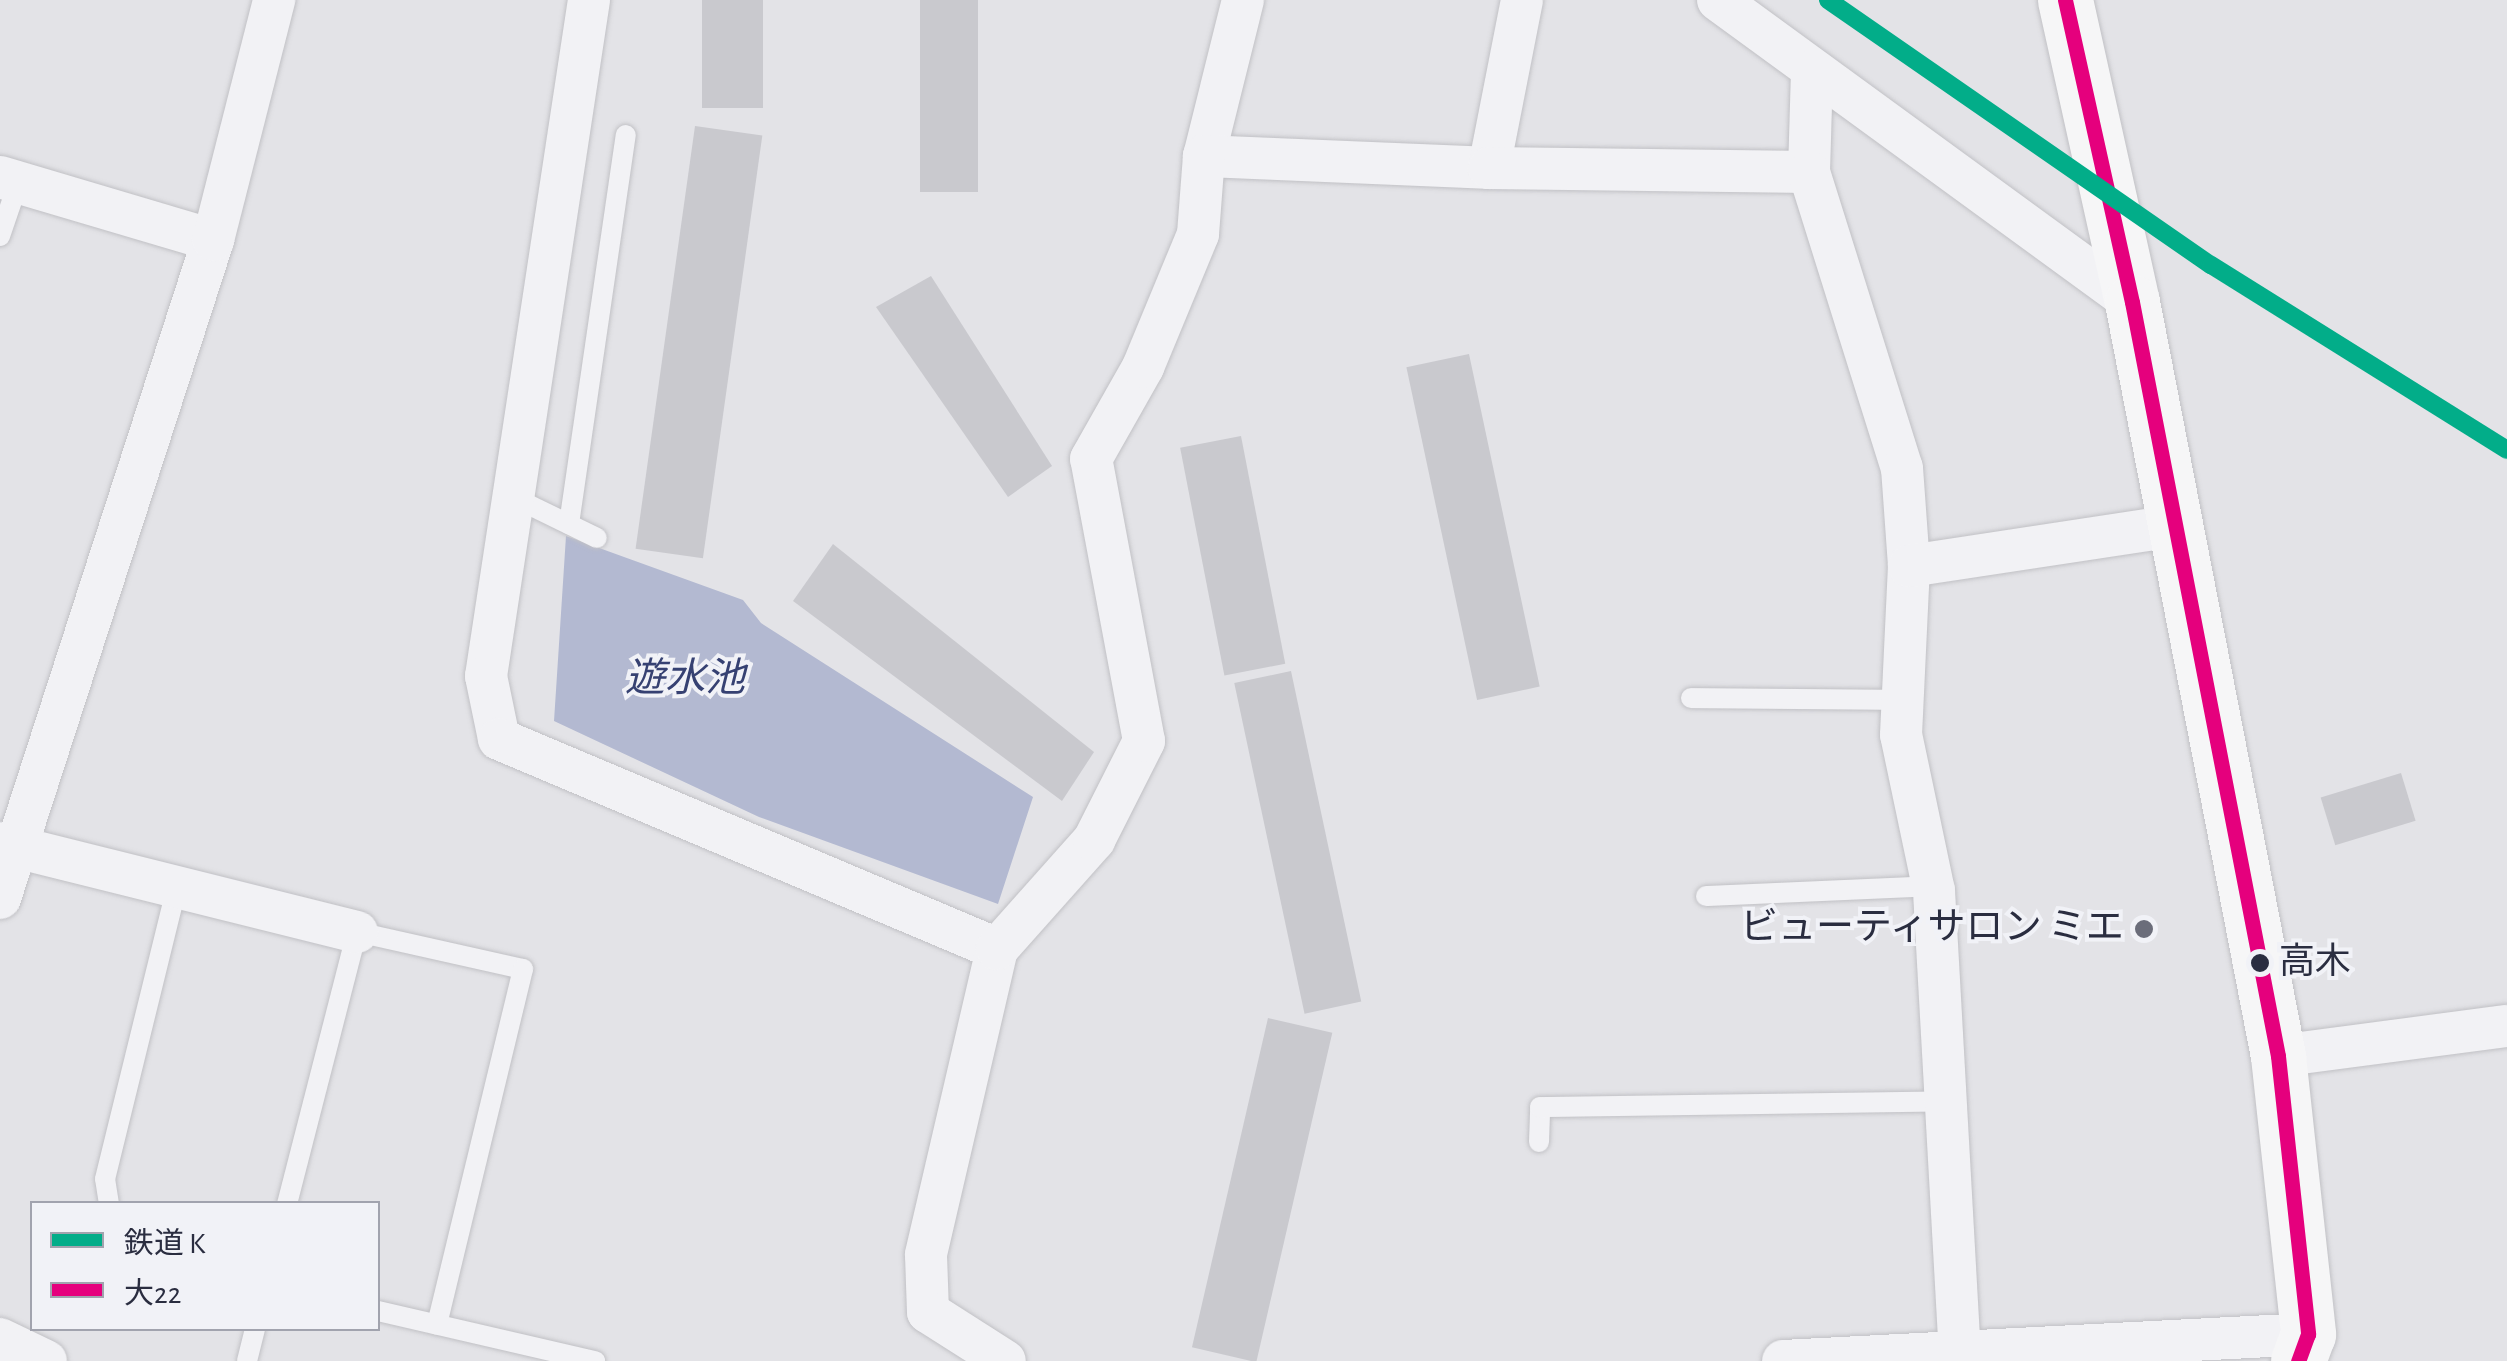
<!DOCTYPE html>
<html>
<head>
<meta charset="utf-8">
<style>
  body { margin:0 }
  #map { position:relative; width:2507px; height:1361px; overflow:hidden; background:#e3e3e7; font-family:"Alegreya Sans","Noto Sans JP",sans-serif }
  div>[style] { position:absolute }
  .water>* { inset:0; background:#b3b9d1 }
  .building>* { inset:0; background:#c9c9ce; transform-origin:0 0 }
  .roads { filter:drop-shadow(0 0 2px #c1c1c5) drop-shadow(0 0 2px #c1c1c5) }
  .lane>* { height:20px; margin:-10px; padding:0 10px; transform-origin:10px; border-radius:10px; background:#f2f2f5 }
  .street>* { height:42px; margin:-21px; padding:0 21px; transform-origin:21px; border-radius:21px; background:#f2f2f5 }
  .primary>* { height:55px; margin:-27.5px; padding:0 27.5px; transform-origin:27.5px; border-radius:27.5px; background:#f6f6f7 }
  .highway>* { height:55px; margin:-27.5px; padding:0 27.5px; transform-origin:27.5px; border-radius:27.5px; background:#f6f6f7 }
  .bus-1>* { height:15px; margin:-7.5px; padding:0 7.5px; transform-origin:7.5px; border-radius:7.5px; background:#e5007d }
  .rail-1>* { height:18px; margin:-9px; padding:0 9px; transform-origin:9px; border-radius:9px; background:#02ad89 }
  .dots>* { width:28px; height:28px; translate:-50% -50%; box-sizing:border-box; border:5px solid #f1f2f7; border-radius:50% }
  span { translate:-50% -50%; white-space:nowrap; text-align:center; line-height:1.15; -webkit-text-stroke:8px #f1f2f7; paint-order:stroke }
  .bus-label { font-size:36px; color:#2a2d40 }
  .left { translate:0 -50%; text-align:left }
  .poi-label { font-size:38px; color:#2a2d40 }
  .right { translate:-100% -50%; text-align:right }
  .water-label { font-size:40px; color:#364172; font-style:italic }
  .legend { position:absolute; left:30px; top:1201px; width:350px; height:130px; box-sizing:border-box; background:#f1f2f7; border:2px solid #a1a3ae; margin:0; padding:12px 18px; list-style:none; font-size:30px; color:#2a2d40 }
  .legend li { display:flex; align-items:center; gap:20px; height:50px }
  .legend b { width:50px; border:2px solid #a1a3ae }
</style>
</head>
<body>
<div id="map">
  <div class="water">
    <i style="clip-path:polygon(566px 536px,743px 600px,761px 623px,1033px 797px,998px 904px,759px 817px,554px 721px)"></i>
  </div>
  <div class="building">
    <i style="left:702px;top:0;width:61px;height:108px"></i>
    <i style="left:920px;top:0;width:58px;height:192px"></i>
    <i style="left:695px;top:126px;width:68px;height:427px;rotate:8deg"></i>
    <i style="clip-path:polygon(931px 276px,1052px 466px,1008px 497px,876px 307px)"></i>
    <i style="left:1469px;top:354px;width:340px;height:64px;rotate:78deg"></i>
    <i style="left:1241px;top:436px;width:232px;height:62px;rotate:79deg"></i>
    <i style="clip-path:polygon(833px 544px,1094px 752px,1062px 801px,793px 601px)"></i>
    <i style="left:1291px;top:671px;width:338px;height:58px;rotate:78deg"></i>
    <i style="left:2401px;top:773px;width:50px;height:84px;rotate:73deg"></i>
    <i style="left:1268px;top:1018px;width:66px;height:338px;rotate:13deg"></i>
  </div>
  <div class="roads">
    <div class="lane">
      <i style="left:0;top:236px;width:56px;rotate:-71.2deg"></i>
      <i style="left:515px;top:498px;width:91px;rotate:26deg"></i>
      <i style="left:569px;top:524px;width:393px;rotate:-81.7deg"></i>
      <i style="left:1691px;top:698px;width:212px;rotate:0.5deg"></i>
      <i style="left:1706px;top:896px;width:226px;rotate:-2.5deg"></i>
      <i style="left:1539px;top:1142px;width:35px;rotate:-88deg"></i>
      <i style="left:1540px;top:1107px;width:405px;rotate:-0.8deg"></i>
      <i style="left:109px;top:1204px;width:25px;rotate:-99deg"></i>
      <i style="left:105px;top:1179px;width:297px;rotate:-76.2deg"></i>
      <i style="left:287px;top:1204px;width:281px;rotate:-75.6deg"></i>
      <i style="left:357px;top:932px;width:170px;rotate:12.6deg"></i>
      <i style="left:523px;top:969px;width:366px;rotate:103.6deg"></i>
      <i style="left:378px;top:1311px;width:223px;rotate:13deg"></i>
      <i style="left:247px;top:1361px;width:34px;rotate:-76deg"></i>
    </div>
    <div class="street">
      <i style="left:589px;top:0;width:684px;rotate:98.66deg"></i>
      <i style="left:486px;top:676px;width:64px;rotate:78.3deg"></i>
      <i style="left:499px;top:739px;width:540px;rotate:22.86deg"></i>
      <i style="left:997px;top:949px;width:314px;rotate:103.1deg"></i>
      <i style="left:926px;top:1255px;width:57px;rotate:88deg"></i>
      <i style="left:928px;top:1312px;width:91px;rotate:32.5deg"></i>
      <i style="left:1243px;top:0;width:161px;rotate:104deg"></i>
      <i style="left:1204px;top:156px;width:285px;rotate:2.4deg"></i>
      <i style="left:1522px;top:0;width:171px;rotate:101.1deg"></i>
      <i style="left:1489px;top:168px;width:320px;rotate:0.7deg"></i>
      <i style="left:1718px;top:0;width:512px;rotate:36.11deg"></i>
      <i style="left:1812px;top:71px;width:101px;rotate:91.7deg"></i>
      <i style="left:1809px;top:172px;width:310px;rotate:72.6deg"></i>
      <i style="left:1902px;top:468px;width:98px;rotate:85.9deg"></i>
      <i style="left:0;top:177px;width:222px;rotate:16.5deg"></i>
      <i style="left:0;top:843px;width:368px;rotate:14deg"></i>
      <i style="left:0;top:898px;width:692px;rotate:-72.06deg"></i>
      <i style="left:213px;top:240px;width:248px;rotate:-75.7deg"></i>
      <i style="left:997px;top:949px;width:146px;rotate:-48.3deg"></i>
      <i style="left:1094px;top:840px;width:111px;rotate:-63.2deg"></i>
      <i style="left:1144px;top:741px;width:287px;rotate:-100.6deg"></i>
      <i style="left:1091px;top:459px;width:106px;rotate:-60.5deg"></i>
      <i style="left:1143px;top:367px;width:144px;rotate:-67.5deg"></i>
      <i style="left:1198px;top:234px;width:78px;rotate:-85.6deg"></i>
      <i style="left:2278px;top:1056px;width:231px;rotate:-7.5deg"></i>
      <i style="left:0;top:1339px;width:51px;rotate:25.6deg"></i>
      <i style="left:1960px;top:1356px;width:466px;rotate:-93.2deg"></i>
      <i style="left:1934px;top:891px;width:159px;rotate:-101.9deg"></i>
      <i style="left:1901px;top:735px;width:169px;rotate:-87.3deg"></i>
      <i style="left:1909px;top:566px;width:269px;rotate:-8.6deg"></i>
      <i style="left:1783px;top:1361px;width:526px;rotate:-2.94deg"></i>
    </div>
    <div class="primary">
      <i style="left:2065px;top:0;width:309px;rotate:77.5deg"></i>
      <i style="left:2132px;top:302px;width:768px;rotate:79.04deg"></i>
      <i style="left:2278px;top:1056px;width:280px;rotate:83.8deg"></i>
    </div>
    <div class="highway">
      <i style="left:2298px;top:1361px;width:29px;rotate:-70deg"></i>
    </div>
  </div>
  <div class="bus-1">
    <i style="left:2065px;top:0;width:309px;rotate:77.5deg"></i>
    <i style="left:2132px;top:302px;width:768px;rotate:79.04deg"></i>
    <i style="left:2278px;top:1056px;width:280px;rotate:83.8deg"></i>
    <i style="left:2308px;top:1334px;width:29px;rotate:110deg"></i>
  </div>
  <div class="rail-1">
    <i style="left:1828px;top:0;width:466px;rotate:34.7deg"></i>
    <i style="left:2211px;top:265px;width:349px;rotate:32deg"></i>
  </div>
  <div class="dots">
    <i style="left:2144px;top:929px;background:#6b6d7a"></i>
    <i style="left:2260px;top:963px;background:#2a2d40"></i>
  </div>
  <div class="bus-label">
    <span class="left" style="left:2279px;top:963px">高木</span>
  </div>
  <div class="poi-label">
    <span class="right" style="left:2124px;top:929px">ビューティサロン ミエ</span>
  </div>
  <div class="water-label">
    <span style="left:685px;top:679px">遊水池</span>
  </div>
  <ul class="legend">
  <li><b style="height:12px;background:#02ad89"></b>鉄道 K</li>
  <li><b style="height:12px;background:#e5007d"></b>大22</li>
  </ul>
</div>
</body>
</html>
